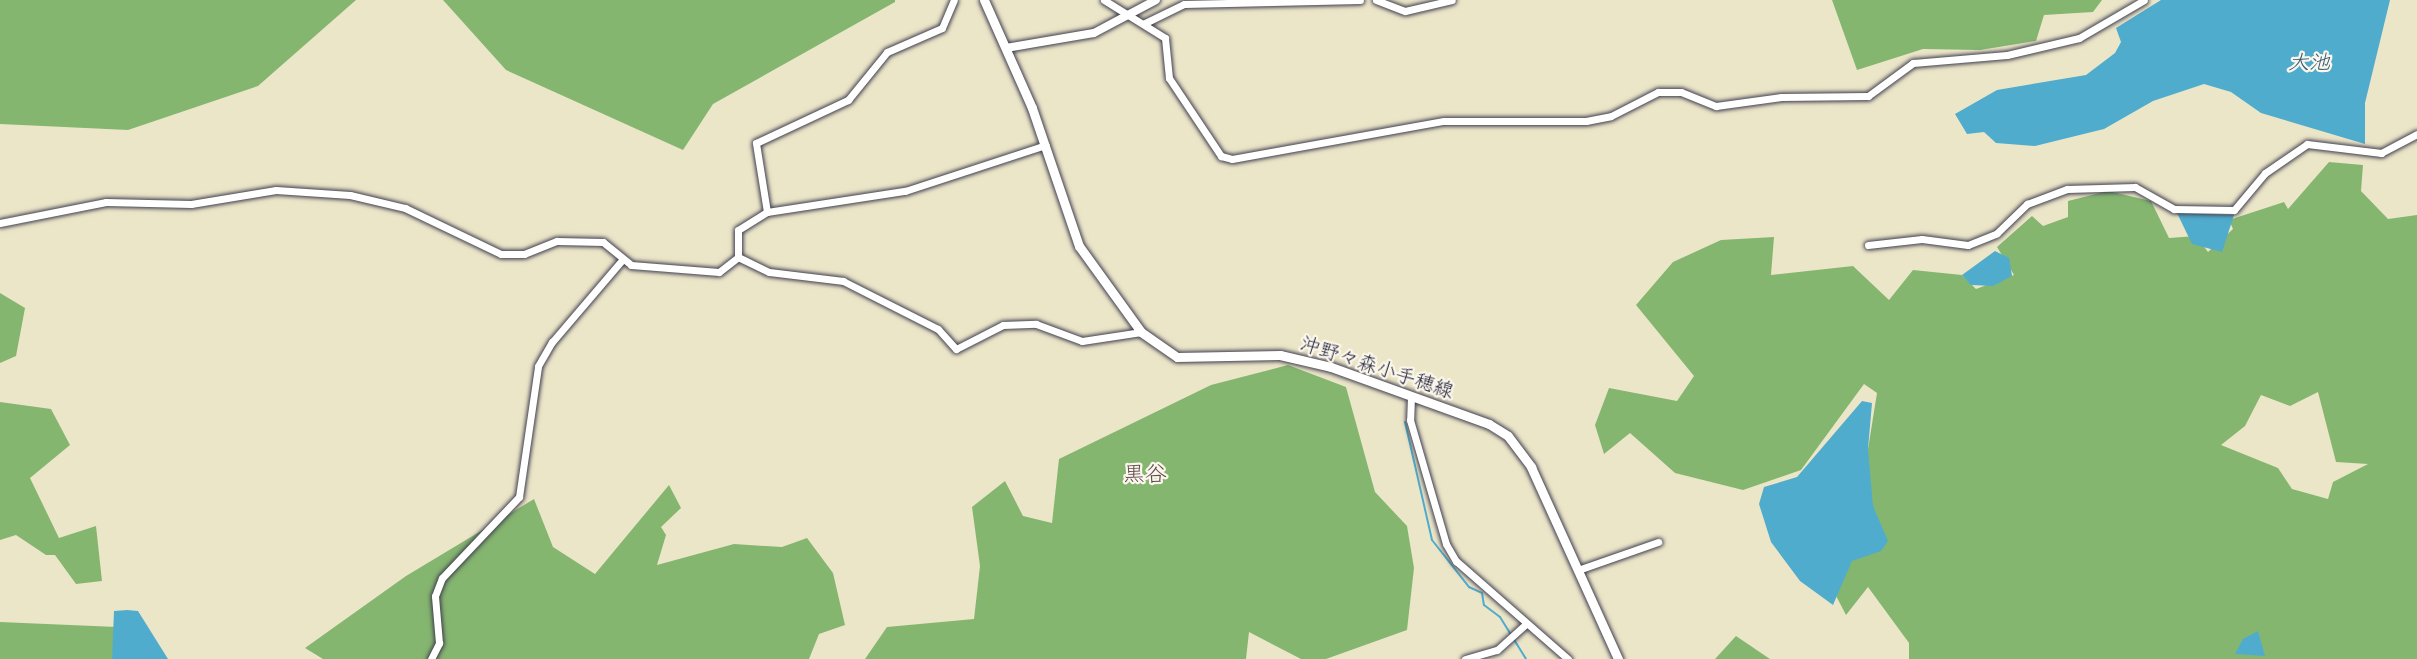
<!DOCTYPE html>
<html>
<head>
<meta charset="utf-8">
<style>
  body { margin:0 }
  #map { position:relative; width:2417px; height:659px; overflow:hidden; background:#ece6c9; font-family:"Comic Neue","Klee One",sans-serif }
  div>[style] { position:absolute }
  .forest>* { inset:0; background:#85b670 }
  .water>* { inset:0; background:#4faccd }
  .stream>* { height:2px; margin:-1px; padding:0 1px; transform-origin:1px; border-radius:1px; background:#4faccd }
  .roads { filter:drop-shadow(0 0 2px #403f50) drop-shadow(0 0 2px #403f50) }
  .minor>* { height:7px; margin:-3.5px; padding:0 3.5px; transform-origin:3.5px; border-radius:3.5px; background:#fff }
  .tertiary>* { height:8px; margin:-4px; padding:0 4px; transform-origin:4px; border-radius:4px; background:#fff }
  .secondary>* { height:9px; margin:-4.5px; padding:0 4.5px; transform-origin:4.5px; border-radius:4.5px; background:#fff }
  span { translate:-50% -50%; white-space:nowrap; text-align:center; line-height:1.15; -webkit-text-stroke:4.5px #fbf7ec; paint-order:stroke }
  .street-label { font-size:20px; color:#22223b }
  .water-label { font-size:21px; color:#345975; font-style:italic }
  .quarter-label { font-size:22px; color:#604b4f }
</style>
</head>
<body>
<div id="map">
  <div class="forest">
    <i style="clip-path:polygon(0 0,356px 0,258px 86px,128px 130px,0 124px)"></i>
    <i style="clip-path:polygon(443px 0,895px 0,895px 2px,713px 104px,683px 150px,506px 70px)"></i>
    <i style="clip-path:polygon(1832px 0,2102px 0,2093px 12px,2044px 15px,2036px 41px,1980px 50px,1923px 49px,1857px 70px)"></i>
    <i style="clip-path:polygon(evenodd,2329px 162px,2363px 165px,2361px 191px,2388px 219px,2417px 215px,2417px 659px,1909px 659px,1909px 643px,1868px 587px,1846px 615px,1832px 588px,1868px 494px,1868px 449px,1877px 393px,1864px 384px,1801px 470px,1743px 490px,1675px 473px,1630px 433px,1604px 454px,1595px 425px,1609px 388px,1677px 401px,1694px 376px,1636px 305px,1673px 262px,1721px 240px,1774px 237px,1771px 275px,1853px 266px,1889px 300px,1913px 270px,1962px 275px,1976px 289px,2014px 275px,1997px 247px,2032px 216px,2043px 226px,2068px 217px,2068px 201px,2108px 191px,2151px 201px,2169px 238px,2196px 236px,2208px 252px,2233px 229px,2229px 220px,2284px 202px,2288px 209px,2329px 162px,2318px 392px,2336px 462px,2368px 464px,2333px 482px,2328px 499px,2292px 489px,2278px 468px,2221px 445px,2245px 426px,2261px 395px,2290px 406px,2318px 392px)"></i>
    <i style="clip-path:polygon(0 293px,25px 308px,16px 356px,0 363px)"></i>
    <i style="clip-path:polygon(1288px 365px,1346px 387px,1375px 492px,1407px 526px,1414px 568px,1407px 630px,1326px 659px,1301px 659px,1249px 632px,1246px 659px,865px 659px,887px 627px,974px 619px,980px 566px,972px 507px,1005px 481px,1023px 516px,1052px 523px,1059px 459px,1211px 385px)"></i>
    <i style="clip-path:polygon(0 402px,51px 409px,70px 445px,30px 478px,59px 538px,96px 526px,102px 581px,76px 584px,55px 555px,46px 555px,16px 535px,0 540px)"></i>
    <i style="clip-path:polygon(669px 485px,681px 508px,661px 527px,666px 535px,657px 565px,734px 544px,782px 547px,807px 538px,833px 573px,845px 625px,819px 634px,809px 659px,323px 659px,305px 648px,406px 576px,534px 499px,553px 547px,595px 574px)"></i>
    <i style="clip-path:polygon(0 622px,117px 627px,112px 659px,0 659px)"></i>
    <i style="clip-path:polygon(1736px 636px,1770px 659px,1715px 659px)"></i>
  </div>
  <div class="water">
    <i style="clip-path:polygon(2161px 0,2390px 0,2365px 103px,2365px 144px,2261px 113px,2231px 92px,2204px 84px,2153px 101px,2104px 129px,2035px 146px,1996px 143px,1984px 132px,1967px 134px,1955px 114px,1997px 90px,2086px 75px,2115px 53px,2121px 42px,2116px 28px)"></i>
    <i style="clip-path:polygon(2177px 213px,2234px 215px,2222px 252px,2192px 244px)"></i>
    <i style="clip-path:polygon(1995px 251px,2009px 258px,2012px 276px,1993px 286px,1971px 285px,1962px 275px)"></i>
    <i style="clip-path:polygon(1862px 401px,1872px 403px,1868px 449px,1873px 506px,1888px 541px,1881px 551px,1852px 561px,1833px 605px,1800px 581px,1771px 542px,1759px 504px,1764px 487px,1797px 477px)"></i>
    <i style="clip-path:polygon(127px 610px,138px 611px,168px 659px,112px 659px,114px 611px)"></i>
    <i style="clip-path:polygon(2258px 631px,2265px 656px,2235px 654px,2243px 639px)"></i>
  </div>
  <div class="stream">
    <i style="left:1405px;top:422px;width:121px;rotate:77.1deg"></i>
    <i style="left:1432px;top:540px;width:60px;rotate:51.8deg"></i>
    <i style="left:1469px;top:587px;width:14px;rotate:25deg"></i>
    <i style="left:1482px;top:593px;width:12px;rotate:81deg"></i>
    <i style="left:1484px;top:605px;width:20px;rotate:37deg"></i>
    <i style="left:1500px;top:617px;width:49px;rotate:58.2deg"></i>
  </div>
  <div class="roads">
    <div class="minor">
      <i style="left:1104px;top:0;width:72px;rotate:31.9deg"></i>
      <i style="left:1165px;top:38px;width:40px;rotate:84.3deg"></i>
      <i style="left:1169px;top:78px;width:94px;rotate:56.3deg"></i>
      <i style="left:1221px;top:156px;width:11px;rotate:15deg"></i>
      <i style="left:1232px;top:159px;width:215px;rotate:-10.2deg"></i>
      <i style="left:1444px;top:121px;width:142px"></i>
      <i style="left:1586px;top:121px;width:25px;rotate:-11deg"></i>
      <i style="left:1611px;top:116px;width:53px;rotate:-27.1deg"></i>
      <i style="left:1658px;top:92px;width:23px"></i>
      <i style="left:1681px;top:92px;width:38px;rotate:22deg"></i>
      <i style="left:1716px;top:106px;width:66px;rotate:-7.9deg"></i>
      <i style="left:1781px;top:97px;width:87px;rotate:-0.7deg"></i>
      <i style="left:1868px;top:96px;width:56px;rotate:-36.3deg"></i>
      <i style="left:1913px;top:63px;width:94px;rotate:-4.9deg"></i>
      <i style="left:2007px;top:55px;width:74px;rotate:-13.3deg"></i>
      <i style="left:2079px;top:38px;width:75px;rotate:-30.3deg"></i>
      <i style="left:1376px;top:0;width:31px;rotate:21deg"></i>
      <i style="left:1405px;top:11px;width:48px;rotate:-13.2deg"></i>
      <i style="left:1145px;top:23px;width:43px;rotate:-26deg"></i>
      <i style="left:1184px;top:4px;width:176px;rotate:-1.3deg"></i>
      <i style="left:767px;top:212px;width:70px;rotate:-99.1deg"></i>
      <i style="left:756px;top:143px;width:102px;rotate:-25.1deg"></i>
      <i style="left:848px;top:100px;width:62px;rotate:-50.9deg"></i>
      <i style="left:887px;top:52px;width:60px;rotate:-23.6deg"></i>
      <i style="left:942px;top:28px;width:30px;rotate:-67deg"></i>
      <i style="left:0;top:223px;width:108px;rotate:-11.2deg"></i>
      <i style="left:106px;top:202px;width:85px;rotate:1.3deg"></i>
      <i style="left:191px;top:204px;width:86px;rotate:-9.4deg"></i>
      <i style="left:276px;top:190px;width:74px;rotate:3.9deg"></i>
      <i style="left:350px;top:195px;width:57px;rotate:13.3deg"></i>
      <i style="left:405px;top:208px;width:106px;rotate:25.6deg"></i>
      <i style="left:501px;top:254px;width:23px"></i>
      <i style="left:524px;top:254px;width:35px;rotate:-22deg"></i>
      <i style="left:557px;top:241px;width:46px;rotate:1.2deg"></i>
      <i style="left:603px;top:242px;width:36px;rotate:39deg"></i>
      <i style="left:631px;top:265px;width:88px;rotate:4.5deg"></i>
      <i style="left:719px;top:272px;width:24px;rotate:-38deg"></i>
      <i style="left:738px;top:257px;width:27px;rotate:-90deg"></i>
      <i style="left:738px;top:230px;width:34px;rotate:-32deg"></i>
      <i style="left:767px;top:212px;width:140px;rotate:-8.7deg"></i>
      <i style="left:905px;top:191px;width:148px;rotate:-18.1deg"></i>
      <i style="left:1868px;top:245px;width:54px;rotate:-6.3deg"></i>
      <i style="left:1922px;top:239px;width:46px;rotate:7.4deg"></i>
      <i style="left:1968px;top:245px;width:31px;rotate:-22deg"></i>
      <i style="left:1997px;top:233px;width:42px;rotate:-44deg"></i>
      <i style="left:2027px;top:204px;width:43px;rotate:-20.6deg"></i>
      <i style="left:2067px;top:189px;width:68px;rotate:-1.7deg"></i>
      <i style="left:2135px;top:187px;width:45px;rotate:29.4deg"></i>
      <i style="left:2174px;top:209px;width:60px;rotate:1deg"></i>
      <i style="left:2234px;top:210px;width:48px;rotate:-50deg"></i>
      <i style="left:2265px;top:173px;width:51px;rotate:-34.6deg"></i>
      <i style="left:2307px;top:144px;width:75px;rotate:6.9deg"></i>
      <i style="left:2381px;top:153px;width:41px;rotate:-27.8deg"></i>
      <i style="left:738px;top:257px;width:34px;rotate:26deg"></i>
      <i style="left:769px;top:272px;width:75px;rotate:6.9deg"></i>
      <i style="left:843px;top:281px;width:106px;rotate:26.8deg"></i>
      <i style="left:938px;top:329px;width:27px;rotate:48deg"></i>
      <i style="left:956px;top:349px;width:53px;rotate:-27.1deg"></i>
      <i style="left:1003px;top:325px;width:33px;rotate:-2deg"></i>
      <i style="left:1036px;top:324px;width:49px;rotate:20.3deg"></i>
      <i style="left:1082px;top:341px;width:60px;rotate:-8.7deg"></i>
      <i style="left:1411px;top:396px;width:24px;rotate:92deg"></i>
      <i style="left:1410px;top:420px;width:129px;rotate:73.8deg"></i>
      <i style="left:1446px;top:544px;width:20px;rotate:60deg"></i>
      <i style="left:1456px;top:561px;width:149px;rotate:41.2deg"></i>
      <i style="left:1578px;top:570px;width:85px;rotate:-19.3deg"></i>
      <i style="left:431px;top:659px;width:18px;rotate:-63deg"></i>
      <i style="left:439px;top:643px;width:47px;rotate:-94.9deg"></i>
      <i style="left:435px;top:596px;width:19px;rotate:-69deg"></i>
      <i style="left:442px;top:578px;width:112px;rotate:-46.5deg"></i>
      <i style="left:519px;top:497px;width:132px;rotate:-81.7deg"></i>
      <i style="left:538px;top:366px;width:28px;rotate:-60deg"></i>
      <i style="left:552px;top:342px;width:108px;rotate:-49.5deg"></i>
      <i style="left:1465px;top:659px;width:33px;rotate:-16deg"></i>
      <i style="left:1497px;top:650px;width:39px;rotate:-42deg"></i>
    </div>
    <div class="tertiary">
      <i style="left:1006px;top:48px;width:89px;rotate:-9.7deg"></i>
      <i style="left:1094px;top:33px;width:70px;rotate:-28deg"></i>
    </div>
    <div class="secondary">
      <i style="left:984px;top:0;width:118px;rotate:66deg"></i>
      <i style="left:1032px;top:108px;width:146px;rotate:71.2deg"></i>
      <i style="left:1079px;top:246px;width:106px;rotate:54.2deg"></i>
      <i style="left:1141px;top:332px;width:44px;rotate:34.8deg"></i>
      <i style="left:1177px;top:357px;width:103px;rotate:-1.1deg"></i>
      <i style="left:1280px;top:355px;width:52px;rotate:13.2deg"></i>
      <i style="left:1331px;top:367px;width:168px;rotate:19.8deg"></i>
      <i style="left:1489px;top:424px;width:22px;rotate:32deg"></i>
      <i style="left:1508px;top:436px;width:39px;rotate:53deg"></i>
      <i style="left:1531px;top:467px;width:211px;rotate:65.6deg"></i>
    </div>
  </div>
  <div class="street-label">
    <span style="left:1377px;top:367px;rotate:18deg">沖野々森小手穂線</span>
  </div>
  <div class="water-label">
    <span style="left:2309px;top:62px">大池</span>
  </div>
  <div class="quarter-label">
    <span style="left:1145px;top:475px">黒谷</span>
  </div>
</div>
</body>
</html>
